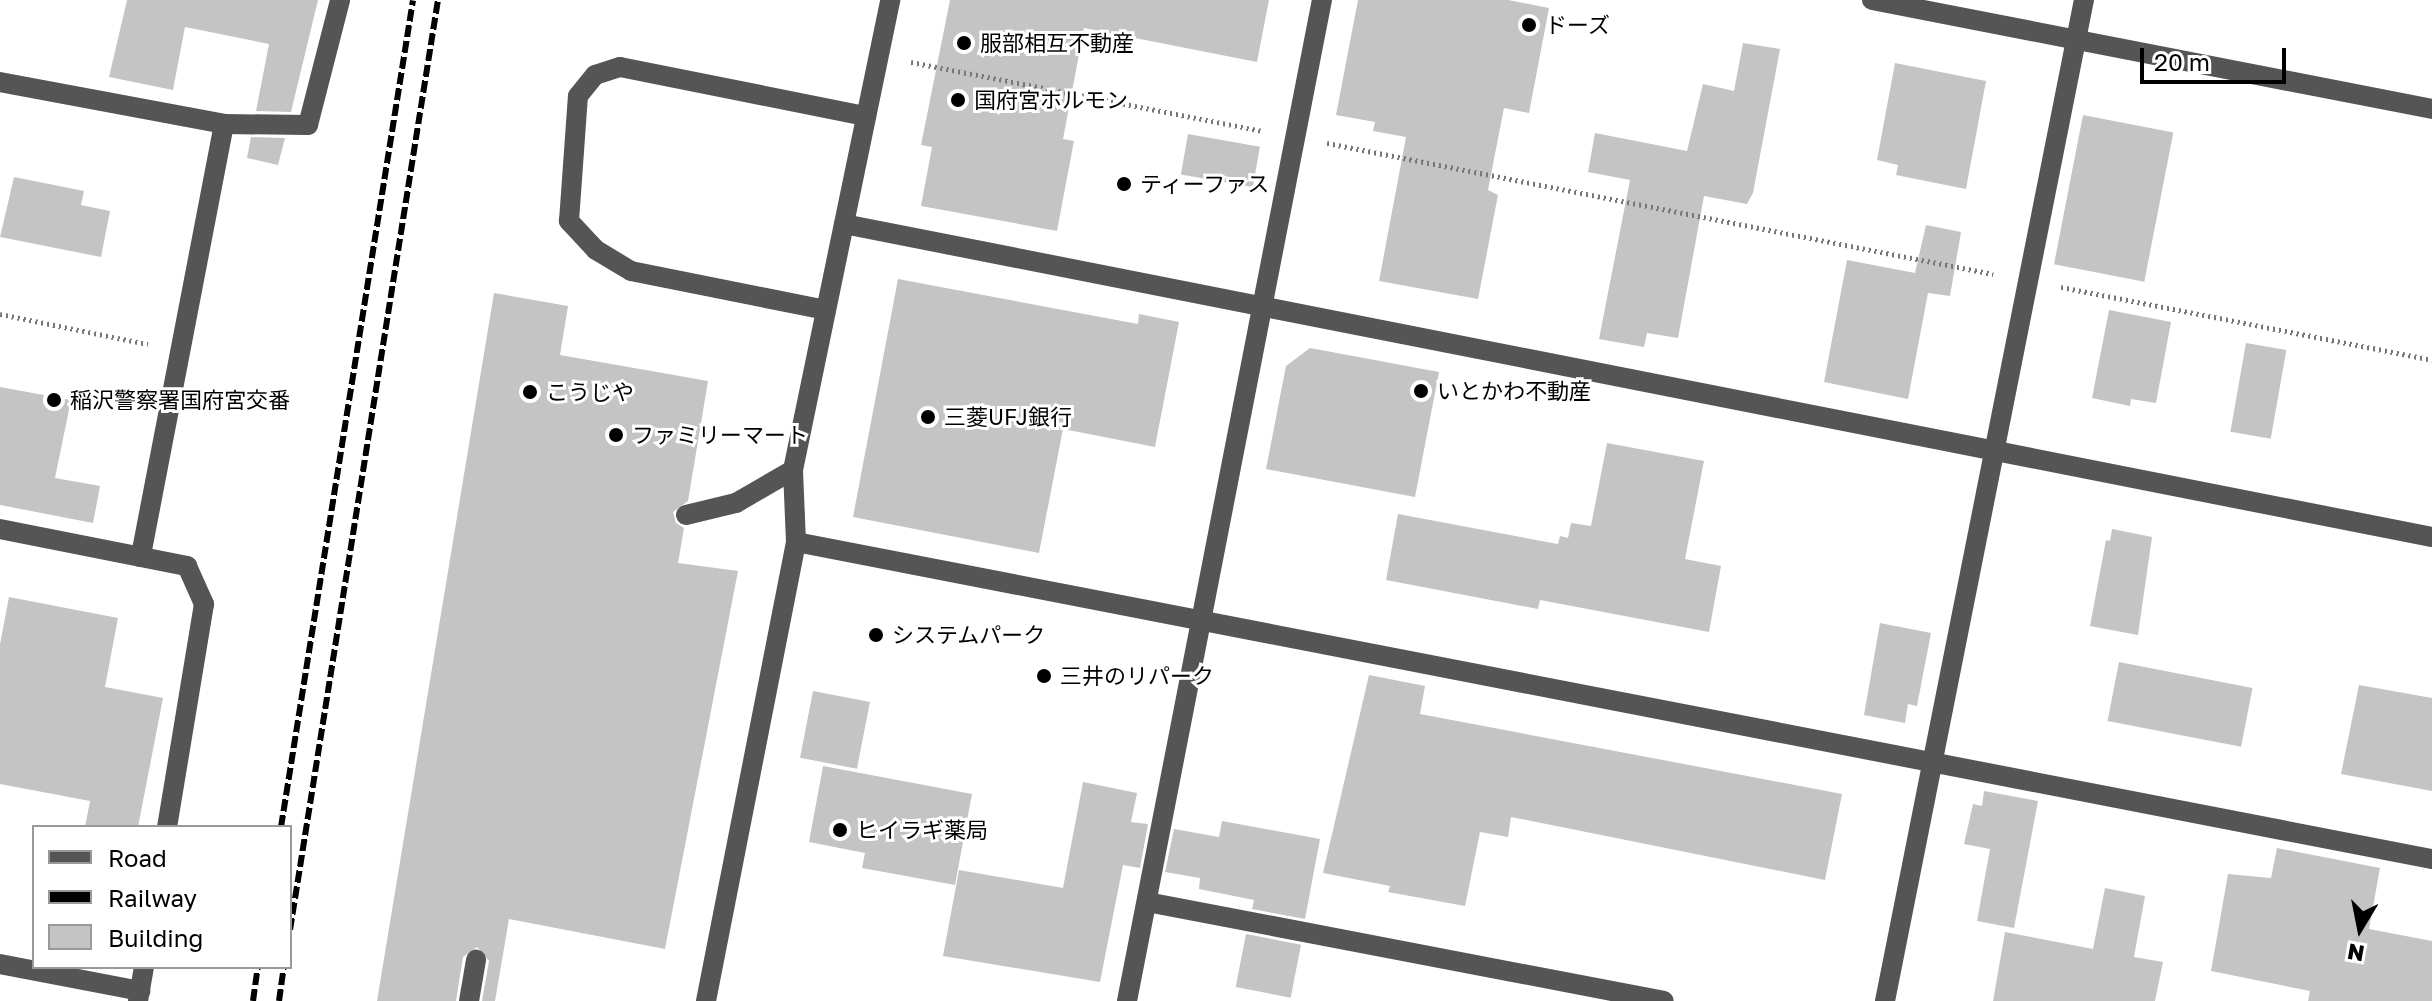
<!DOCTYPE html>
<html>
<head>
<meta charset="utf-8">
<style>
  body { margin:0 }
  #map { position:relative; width:2432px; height:1001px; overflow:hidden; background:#fff; font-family:"Golos Text","Noto Sans JP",sans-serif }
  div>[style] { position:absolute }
  .building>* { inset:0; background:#c4c4c4; transform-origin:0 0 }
  .path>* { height:5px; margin-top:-2.5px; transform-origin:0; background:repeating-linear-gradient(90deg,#777 0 2px,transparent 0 6px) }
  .minor>* { height:20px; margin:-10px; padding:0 10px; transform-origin:10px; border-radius:10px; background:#555 }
  .rail>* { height:6px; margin-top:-3px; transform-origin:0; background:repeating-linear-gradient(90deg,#000 0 12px,transparent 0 16px) }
  .dots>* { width:22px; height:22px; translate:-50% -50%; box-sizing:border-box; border:4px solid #fff; border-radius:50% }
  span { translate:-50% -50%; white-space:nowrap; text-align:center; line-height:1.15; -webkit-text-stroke:6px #fff; paint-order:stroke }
  .poi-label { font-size:22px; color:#000 }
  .left { translate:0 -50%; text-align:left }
  .legend { position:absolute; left:32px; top:825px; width:260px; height:144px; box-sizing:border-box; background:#fff; border:2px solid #999; margin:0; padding:10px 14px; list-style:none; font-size:24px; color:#000 }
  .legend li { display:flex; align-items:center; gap:16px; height:40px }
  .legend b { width:40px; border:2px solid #999 }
  .north { position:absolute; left:2320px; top:889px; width:80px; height:80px; -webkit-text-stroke:6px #fff; paint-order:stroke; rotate:190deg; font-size:22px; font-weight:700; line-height:32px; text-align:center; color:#000 }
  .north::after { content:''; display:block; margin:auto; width:28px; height:36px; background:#000; clip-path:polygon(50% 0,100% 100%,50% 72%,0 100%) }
  .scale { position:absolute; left:2140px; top:48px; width:146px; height:36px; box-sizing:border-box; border:4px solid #000; border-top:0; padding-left:10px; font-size:24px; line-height:28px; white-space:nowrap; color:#000; -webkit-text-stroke:6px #fff; paint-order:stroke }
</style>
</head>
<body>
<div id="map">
  <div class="building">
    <i style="clip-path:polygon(127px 0,318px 0,291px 112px,256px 111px,269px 44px,185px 27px,173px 90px,109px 77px)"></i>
    <i style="clip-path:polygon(950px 0,1269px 0,1257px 62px,1084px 28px,1063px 139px,1074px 141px,1057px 231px,921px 206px,932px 147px,921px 145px)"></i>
    <i style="clip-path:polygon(1358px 0,1508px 0,1549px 8px,1529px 113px,1504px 108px,1488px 190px,1498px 195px,1478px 299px,1379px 281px,1406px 137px,1373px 131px,1375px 122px,1336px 115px)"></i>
    <i style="clip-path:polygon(1743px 43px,1780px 49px,1753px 193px,1747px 204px,1704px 196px,1678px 338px,1647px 333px,1644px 347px,1599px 339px,1630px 180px,1588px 172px,1595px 133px,1687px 151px,1703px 84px,1734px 91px)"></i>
    <i style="clip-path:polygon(1895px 63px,1986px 81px,1966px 189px,1896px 175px,1898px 165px,1877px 160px)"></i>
    <i style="left:2083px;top:115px;width:92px;height:152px;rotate:11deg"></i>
    <i style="left:1188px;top:134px;width:73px;height:41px;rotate:10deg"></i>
    <i style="clip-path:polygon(251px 137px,285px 138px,278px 165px,247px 158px)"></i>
    <i style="clip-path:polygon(14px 177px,84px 191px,81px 205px,110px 211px,101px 257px,0 237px)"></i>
    <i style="clip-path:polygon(1926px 225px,1961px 232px,1950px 296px,1928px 293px,1908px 399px,1824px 382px,1847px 260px,1915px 273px)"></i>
    <i style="clip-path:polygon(898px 279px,1138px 324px,1139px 314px,1179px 322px,1155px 447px,1063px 429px,1039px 553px,853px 517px)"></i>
    <i style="clip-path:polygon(494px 293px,568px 306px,560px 355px,708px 381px,688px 501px,673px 512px,676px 523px,684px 528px,678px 563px,738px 571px,665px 949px,509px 919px,495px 1001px,482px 1001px,489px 961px,477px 947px,463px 957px,456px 1001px,377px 1001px)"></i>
    <i style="clip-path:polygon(2109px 310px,2171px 322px,2156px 403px,2131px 399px,2130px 406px,2092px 398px)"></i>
    <i style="left:2246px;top:343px;width:41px;height:90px;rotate:10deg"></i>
    <i style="clip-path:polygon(1310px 348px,1439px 372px,1415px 497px,1266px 469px,1286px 366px)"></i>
    <i style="clip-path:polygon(0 387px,71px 400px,55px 478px,100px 486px,93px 523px,0 505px)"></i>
    <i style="clip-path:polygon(1607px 443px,1704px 461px,1685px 559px,1721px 566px,1709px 632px,1540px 600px,1538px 609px,1386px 580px,1398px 514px,1558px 544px,1560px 536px,1568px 538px,1571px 523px,1591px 526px)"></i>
    <i style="clip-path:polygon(2112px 529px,2152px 537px,2138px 635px,2090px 626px,2106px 540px,2110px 541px)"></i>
    <i style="clip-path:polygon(9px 597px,118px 618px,105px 687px,163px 698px,138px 827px,85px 827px,90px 801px,0 784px,0 644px)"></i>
    <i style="clip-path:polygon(1880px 623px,1931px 633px,1917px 706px,1908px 704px,1905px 723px,1864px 715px)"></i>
    <i style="left:2119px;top:662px;width:136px;height:60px;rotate:11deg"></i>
    <i style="clip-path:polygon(1369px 675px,1425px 686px,1420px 714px,1842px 794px,1825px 880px,1511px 817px,1508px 837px,1480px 832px,1465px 906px,1388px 892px,1390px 886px,1323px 873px)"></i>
    <i style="clip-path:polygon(2359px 685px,2432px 698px,2432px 791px,2341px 774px)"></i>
    <i style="left:813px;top:691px;width:58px;height:68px;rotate:11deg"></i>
    <i style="clip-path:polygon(823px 766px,972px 794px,955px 885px,862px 868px,865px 853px,809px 842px)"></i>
    <i style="clip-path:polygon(1083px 782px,1137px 793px,1131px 822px,1148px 824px,1140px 868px,1123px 865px,1100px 982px,943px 956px,959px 870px,1063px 888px)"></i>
    <i style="clip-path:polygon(1984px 791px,2038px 801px,2014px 928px,1977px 921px,1990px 849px,1964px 844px,1973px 804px,1982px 806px)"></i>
    <i style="clip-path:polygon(1222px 821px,1320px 839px,1305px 919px,1252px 909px,1254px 900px,1199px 889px,1200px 878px,1165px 872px,1174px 829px,1219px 837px)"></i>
    <i style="clip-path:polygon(2277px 848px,2380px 868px,2369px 929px,2432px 941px,2432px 1001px,2308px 1001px,2310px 991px,2211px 971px,2228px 874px,2271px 878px)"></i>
    <i style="clip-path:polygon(2105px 888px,2145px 896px,2134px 957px,2163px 962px,2155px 1001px,1993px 1001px,2005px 932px,2093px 949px)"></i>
    <i style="left:1246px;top:934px;width:56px;height:54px;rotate:11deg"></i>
  </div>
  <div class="path">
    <i style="left:911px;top:62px;width:359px;rotate:11.1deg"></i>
    <i style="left:1327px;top:143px;width:679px;rotate:11.13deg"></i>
    <i style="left:2061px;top:287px;width:378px;rotate:11.1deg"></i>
    <i style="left:0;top:314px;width:151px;rotate:11.5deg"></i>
  </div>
  <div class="minor">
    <i style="left:1872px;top:0;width:571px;rotate:11.01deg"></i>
    <i style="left:0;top:82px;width:228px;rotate:10.6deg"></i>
    <i style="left:224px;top:124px;width:441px;rotate:100.9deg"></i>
    <i style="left:224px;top:124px;width:84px;rotate:0.7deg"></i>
    <i style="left:308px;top:125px;width:129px;rotate:-75.6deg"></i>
    <i style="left:844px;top:224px;width:1619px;rotate:11.15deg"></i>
    <i style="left:826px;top:310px;width:199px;rotate:-168.7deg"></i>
    <i style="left:631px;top:271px;width:41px;rotate:-149deg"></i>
    <i style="left:596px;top:250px;width:40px;rotate:-133deg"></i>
    <i style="left:569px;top:221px;width:125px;rotate:-85.9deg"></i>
    <i style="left:578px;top:96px;width:27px;rotate:-51deg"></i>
    <i style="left:595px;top:75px;width:26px;rotate:-18deg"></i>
    <i style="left:620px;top:67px;width:251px;rotate:11.3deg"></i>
    <i style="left:686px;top:515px;width:51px;rotate:-13.5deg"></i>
    <i style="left:736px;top:503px;width:66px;rotate:-30.1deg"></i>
    <i style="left:0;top:529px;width:191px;rotate:11.2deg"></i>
    <i style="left:187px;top:566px;width:42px;rotate:65.9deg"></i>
    <i style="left:204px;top:604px;width:226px;rotate:99.4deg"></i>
    <i style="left:796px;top:542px;width:1666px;rotate:10.97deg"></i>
    <i style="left:1147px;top:902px;width:526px;rotate:10.84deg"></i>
    <i style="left:0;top:964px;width:143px;rotate:10.9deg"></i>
    <i style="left:138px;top:1001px;width:35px;rotate:-80deg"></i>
    <i style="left:469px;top:1001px;width:42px;rotate:-80.3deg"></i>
    <i style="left:706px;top:1001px;width:468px;rotate:-78.9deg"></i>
    <i style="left:796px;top:542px;width:72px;rotate:-92.4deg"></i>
    <i style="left:793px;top:470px;width:480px;rotate:-78.3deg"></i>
    <i style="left:1127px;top:1001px;width:1020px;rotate:-78.98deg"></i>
    <i style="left:1885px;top:1001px;width:1021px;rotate:-78.76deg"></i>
  </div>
  <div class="rail">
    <i style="left:281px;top:827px;width:837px;rotate:-80.93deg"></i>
    <i style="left:290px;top:930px;width:942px;rotate:-80.96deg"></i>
    <i style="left:253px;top:1001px;width:34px;rotate:-82deg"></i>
    <i style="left:279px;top:1001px;width:34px;rotate:-82deg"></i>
  </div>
  <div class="dots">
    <i style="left:1529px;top:25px;background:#000"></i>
    <i style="left:964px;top:43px;background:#000"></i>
    <i style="left:958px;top:100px;background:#000"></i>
    <i style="left:1124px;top:184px;background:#000"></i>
    <i style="left:1421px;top:391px;background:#000"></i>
    <i style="left:530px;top:392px;background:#000"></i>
    <i style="left:54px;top:400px;background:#000"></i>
    <i style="left:928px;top:417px;background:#000"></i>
    <i style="left:616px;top:435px;background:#000"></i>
    <i style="left:876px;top:635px;background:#000"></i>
    <i style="left:1044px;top:676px;background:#000"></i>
    <i style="left:840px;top:830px;background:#000"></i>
  </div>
  <div class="poi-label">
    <span class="left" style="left:1545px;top:25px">ドーズ</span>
    <span class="left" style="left:980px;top:43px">服部相互不動産</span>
    <span class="left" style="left:974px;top:100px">国府宮ホルモン</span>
    <span class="left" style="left:1140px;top:184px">ティーファス</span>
    <span class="left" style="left:1437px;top:391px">いとかわ不動産</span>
    <span class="left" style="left:546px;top:392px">こうじや</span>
    <span class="left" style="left:70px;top:400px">稲沢警察署国府宮交番</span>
    <span class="left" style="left:944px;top:417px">三菱UFJ銀行</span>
    <span class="left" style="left:632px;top:435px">ファミリーマート</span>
    <span class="left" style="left:892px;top:635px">システムパーク</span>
    <span class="left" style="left:1060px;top:676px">三井のリパーク</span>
    <span class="left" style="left:856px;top:830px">ヒイラギ薬局</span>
  </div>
  <ul class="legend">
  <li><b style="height:10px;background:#555"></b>Road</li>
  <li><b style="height:10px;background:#000"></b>Railway</li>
  <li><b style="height:22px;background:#c4c4c4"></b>Building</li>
  </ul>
  <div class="north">N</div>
  <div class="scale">20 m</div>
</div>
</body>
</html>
